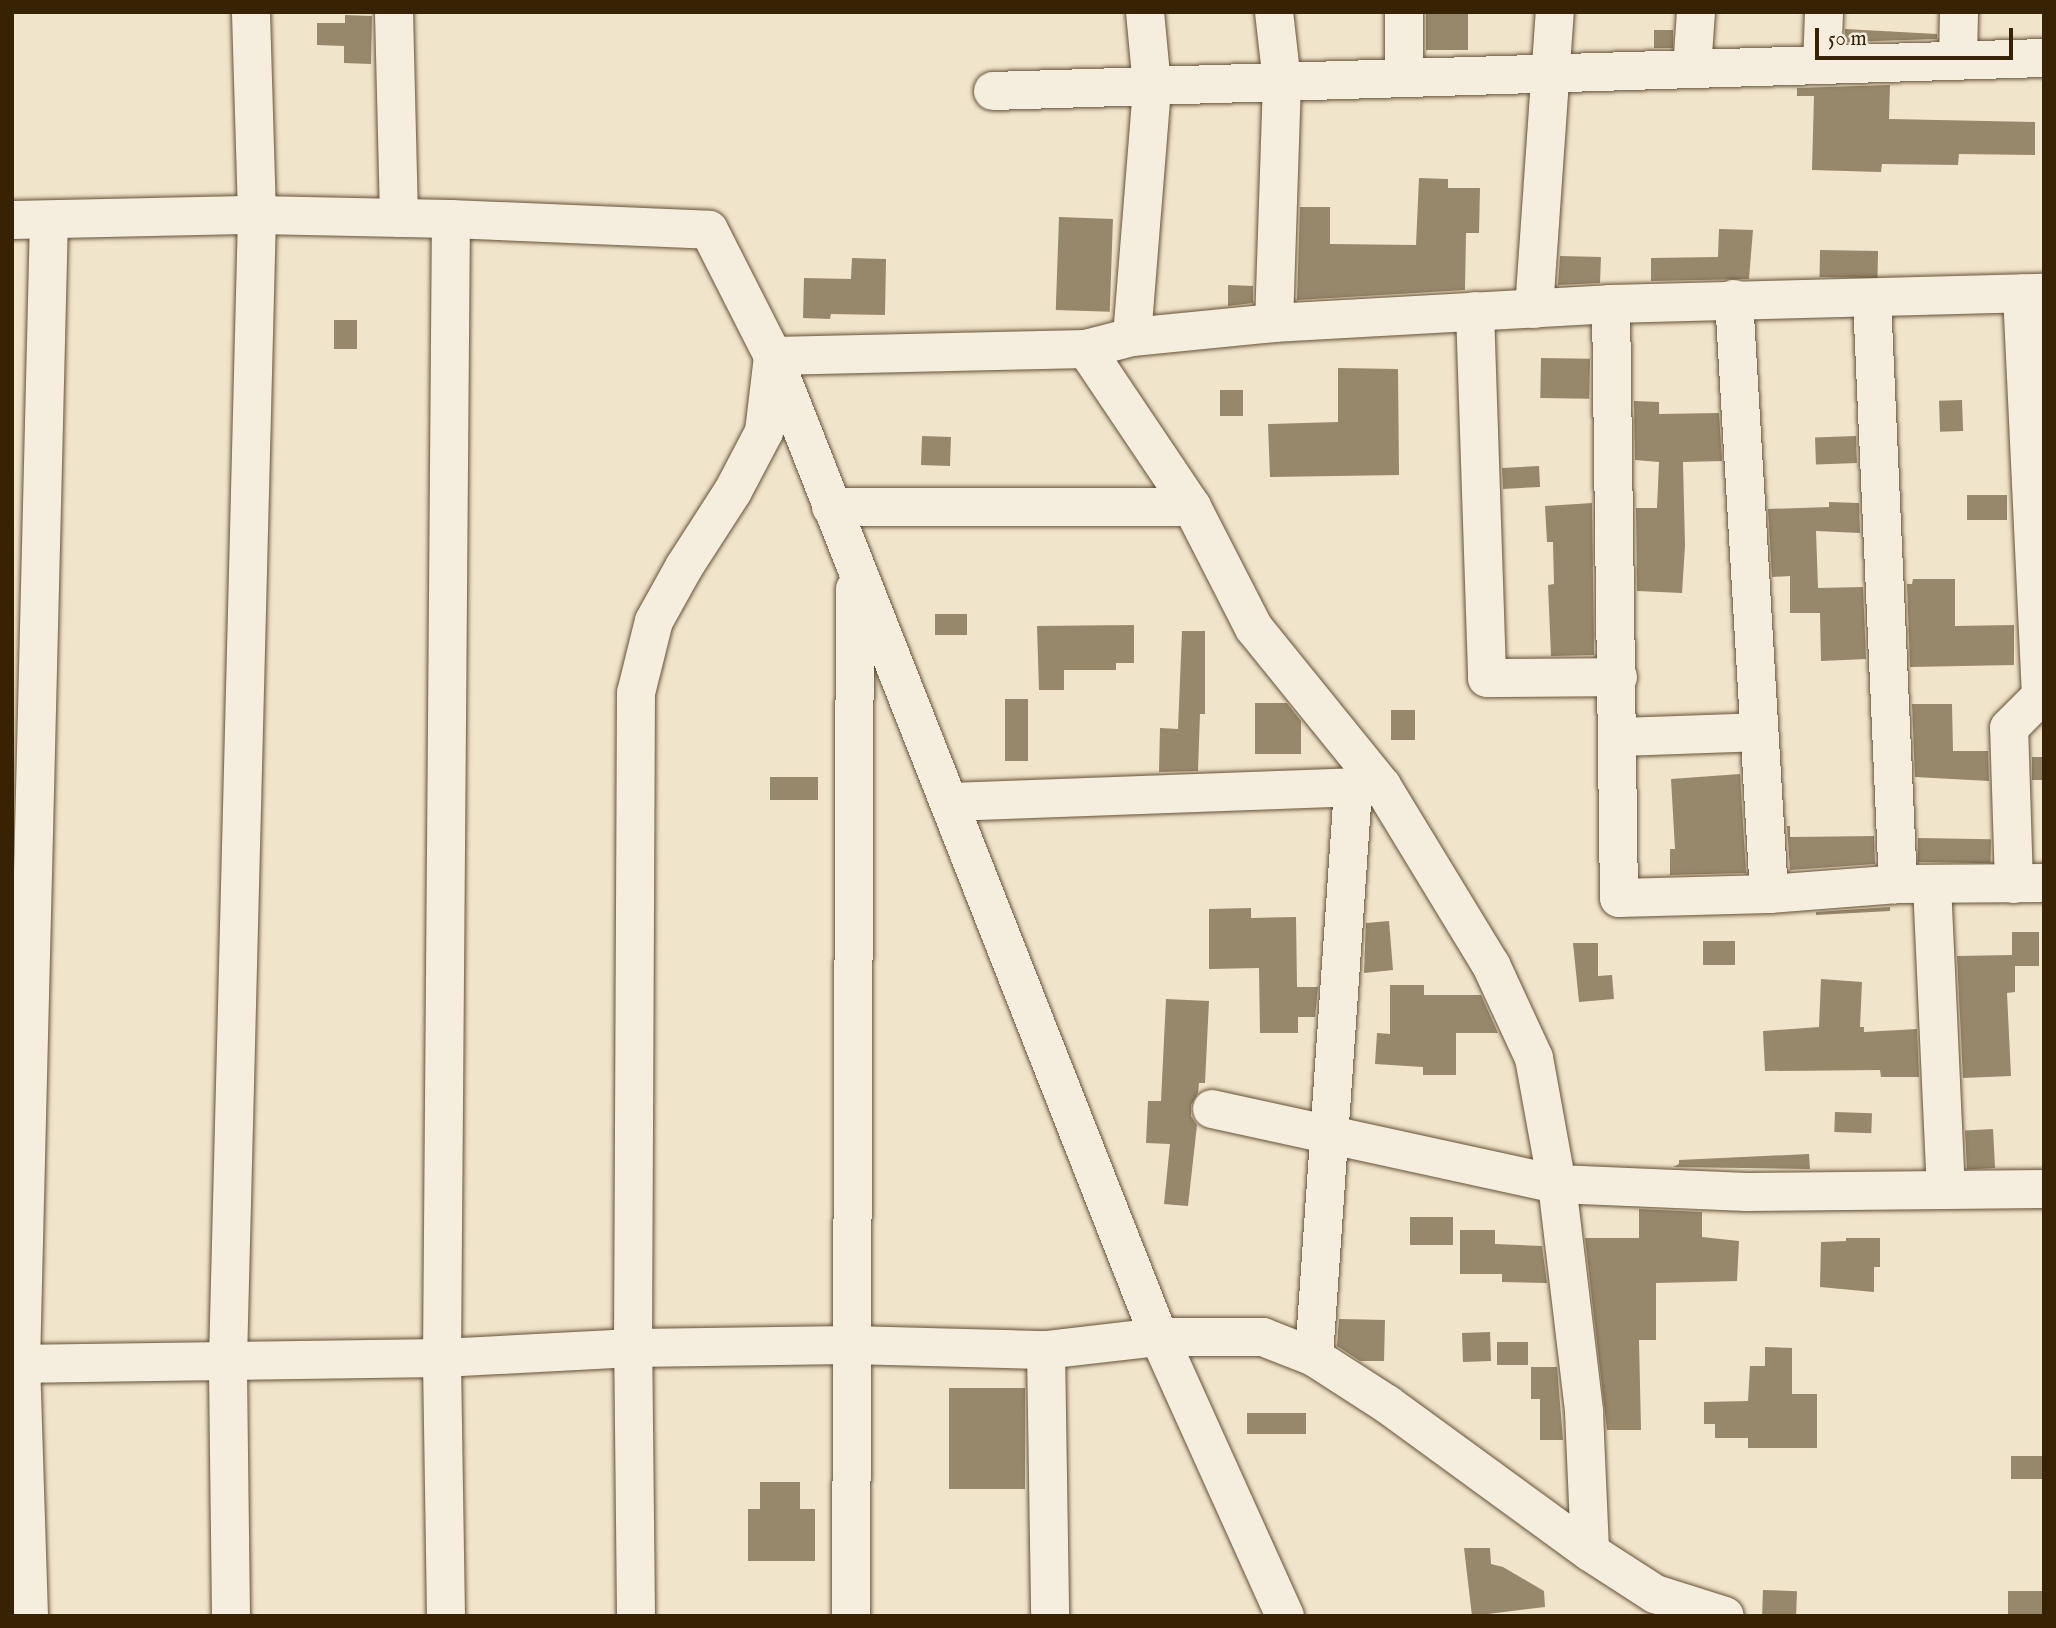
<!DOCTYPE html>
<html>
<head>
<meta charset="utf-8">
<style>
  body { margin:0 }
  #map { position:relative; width:2056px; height:1628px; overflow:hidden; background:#f0e4cb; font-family:"IM FELL English",serif }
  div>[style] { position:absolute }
  .building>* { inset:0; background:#97876b; transform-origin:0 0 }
  .roads { filter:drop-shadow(0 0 2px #655236) drop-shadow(0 0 2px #655236) }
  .minor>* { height:38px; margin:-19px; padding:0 19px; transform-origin:19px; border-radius:19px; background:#f5eddd }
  span { translate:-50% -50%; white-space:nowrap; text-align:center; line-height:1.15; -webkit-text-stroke:6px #f5eddd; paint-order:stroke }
  .frame { position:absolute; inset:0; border:14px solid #372204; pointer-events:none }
  .scale { position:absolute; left:1815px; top:28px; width:198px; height:32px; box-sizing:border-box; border:4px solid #372204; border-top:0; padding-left:9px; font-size:21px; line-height:24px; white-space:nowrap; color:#372204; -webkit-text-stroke:5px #f5eddd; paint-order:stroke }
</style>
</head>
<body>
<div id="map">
  <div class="building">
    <i style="left:1426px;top:12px;width:42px;height:38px"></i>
    <i style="clip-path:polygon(345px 15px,372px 16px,371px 64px,344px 63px,344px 46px,317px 45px,317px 23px,345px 23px)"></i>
    <i style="clip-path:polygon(1845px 29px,1937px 34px,1937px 39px,1845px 42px)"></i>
    <i style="left:1654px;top:30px;width:19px;height:18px"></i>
    <i style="clip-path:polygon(1890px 85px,1889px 119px,2035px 122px,2035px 155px,1959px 154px,1958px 165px,1882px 164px,1881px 172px,1812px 170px,1814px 96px,1797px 96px,1797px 88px)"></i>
    <i style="clip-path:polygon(1419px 178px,1448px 179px,1448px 188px,1480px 188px,1479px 233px,1466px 233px,1465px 290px,1297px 300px,1300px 207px,1330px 207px,1330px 244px,1416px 245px)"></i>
    <i style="left:1059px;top:217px;width:54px;height:93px;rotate:2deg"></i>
    <i style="clip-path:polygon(1719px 229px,1753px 230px,1749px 279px,1651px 281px,1651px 258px,1718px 257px)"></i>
    <i style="left:1820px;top:250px;width:58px;height:27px;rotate:1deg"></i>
    <i style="clip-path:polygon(1560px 256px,1601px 257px,1600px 283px,1558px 285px)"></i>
    <i style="clip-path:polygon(852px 258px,886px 259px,885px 315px,831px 314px,830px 319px,803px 318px,804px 278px,851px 279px)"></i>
    <i style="clip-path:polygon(1228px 285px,1253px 286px,1253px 303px,1228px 306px)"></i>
    <i style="left:334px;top:320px;width:23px;height:29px"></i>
    <i style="left:1541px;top:358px;width:49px;height:40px;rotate:1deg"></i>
    <i style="clip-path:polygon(1338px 368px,1398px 369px,1399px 475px,1270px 477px,1268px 424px,1338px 422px)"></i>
    <i style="left:1220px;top:390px;width:23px;height:26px"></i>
    <i style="left:1962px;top:400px;width:31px;height:23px;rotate:88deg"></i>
    <i style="clip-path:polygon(1634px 401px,1659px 402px,1659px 414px,1719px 413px,1722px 461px,1683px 462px,1685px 546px,1682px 593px,1637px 591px,1636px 508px,1657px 508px,1659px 462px,1635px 460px)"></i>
    <i style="left:922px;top:436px;width:29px;height:29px;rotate:2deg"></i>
    <i style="left:1856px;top:436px;width:27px;height:41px;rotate:88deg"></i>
    <i style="left:1539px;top:466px;width:21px;height:37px;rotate:87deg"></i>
    <i style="left:2007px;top:495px;width:25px;height:40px;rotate:90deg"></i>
    <i style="clip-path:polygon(1829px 502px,1859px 503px,1860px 533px,1816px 531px,1818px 588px,1863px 587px,1866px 659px,1821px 661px,1820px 613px,1790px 613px,1790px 576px,1772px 577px,1768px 509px,1829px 507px)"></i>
    <i style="clip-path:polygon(1592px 503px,1594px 655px,1551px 656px,1548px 585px,1554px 584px,1553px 542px,1547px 542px,1545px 506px)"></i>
    <i style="clip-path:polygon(1913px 579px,1955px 579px,1955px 626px,2014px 625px,2014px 665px,1910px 667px,1907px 584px,1912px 584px)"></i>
    <i style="left:935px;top:614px;width:32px;height:21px"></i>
    <i style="clip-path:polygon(1134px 625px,1134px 663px,1116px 663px,1116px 670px,1064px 670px,1064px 690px,1039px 690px,1037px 626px)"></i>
    <i style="clip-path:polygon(1182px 631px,1205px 631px,1205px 714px,1200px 714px,1198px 771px,1159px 772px,1160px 728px,1178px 729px)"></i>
    <i style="left:1005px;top:699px;width:23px;height:62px"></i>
    <i style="clip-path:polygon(1255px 703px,1287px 703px,1301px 721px,1301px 754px,1255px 754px)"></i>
    <i style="clip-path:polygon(1912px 704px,1952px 704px,1953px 751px,1988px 751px,1989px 781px,1915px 777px)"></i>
    <i style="left:1391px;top:710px;width:24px;height:30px"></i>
    <i style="left:2032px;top:757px;width:12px;height:23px"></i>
    <i style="clip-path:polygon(1740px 774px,1746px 873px,1670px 875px,1670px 849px,1675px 849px,1671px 779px)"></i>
    <i style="left:770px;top:777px;width:48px;height:23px"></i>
    <i style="clip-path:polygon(1787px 826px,1790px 826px,1790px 837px,1874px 836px,1875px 864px,1790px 870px)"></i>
    <i style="left:1918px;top:838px;width:73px;height:24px;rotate:1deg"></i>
    <i style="clip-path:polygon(1890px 907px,1890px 911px,1816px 915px,1816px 912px)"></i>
    <i style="clip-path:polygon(1251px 908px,1251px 918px,1296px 917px,1297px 987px,1318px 987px,1315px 1017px,1298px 1017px,1298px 1033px,1260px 1033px,1259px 968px,1209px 969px,1209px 909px)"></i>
    <i style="clip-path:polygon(1389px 921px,1393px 970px,1364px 973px,1366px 923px)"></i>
    <i style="clip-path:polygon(2012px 932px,2039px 932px,2039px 966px,2015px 966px,2015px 992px,2007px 993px,2011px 1076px,1963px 1078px,1957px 956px,2012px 955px)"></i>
    <i style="left:1735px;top:941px;width:24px;height:32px;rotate:90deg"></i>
    <i style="clip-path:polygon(1573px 943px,1598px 943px,1598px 976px,1612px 975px,1614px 999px,1579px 1002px)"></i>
    <i style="clip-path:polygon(1821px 979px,1862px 982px,1860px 1027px,1864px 1027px,1864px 1032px,1917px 1029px,1919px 1077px,1881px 1077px,1880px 1070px,1765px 1071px,1763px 1031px,1819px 1027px)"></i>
    <i style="clip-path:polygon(1390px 985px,1424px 985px,1424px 995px,1481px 995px,1498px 1033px,1456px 1033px,1456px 1075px,1423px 1075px,1423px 1067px,1375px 1064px,1377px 1033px,1390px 1034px)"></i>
    <i style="clip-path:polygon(1166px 999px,1209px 1001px,1205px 1083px,1199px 1083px,1198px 1093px,1191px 1105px,1191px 1116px,1197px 1125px,1188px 1206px,1164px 1204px,1170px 1144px,1146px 1143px,1148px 1101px,1161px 1101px)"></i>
    <i style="left:1835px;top:1112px;width:37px;height:20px;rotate:2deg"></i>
    <i style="left:1993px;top:1129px;width:39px;height:28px;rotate:87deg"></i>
    <i style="clip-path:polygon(1809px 1154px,1810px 1169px,1673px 1167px,1679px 1164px,1679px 1160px)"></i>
    <i style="clip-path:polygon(1639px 1209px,1702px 1212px,1702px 1237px,1739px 1241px,1737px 1281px,1656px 1283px,1656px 1340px,1639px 1340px,1641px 1430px,1607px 1430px,1585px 1238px,1639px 1238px)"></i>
    <i style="left:1410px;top:1217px;width:43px;height:28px"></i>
    <i style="clip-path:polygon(1460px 1230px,1495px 1230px,1495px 1244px,1542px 1246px,1547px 1283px,1502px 1282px,1502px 1274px,1460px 1274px)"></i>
    <i style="clip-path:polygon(1846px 1238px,1880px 1238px,1880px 1267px,1874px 1267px,1874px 1292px,1820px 1287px,1821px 1242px,1846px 1241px)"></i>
    <i style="clip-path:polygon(1339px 1319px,1385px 1320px,1384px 1361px,1360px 1361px,1337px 1346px)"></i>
    <i style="left:1490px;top:1332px;width:29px;height:28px;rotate:88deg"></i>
    <i style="left:1497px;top:1342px;width:31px;height:23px"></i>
    <i style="clip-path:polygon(1765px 1347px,1792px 1348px,1792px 1394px,1817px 1394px,1817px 1448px,1748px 1448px,1748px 1438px,1715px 1438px,1715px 1424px,1704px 1424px,1704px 1402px,1748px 1401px,1750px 1366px,1765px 1366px)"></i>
    <i style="clip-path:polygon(1531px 1367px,1557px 1367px,1563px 1440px,1540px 1440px,1540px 1399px,1531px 1399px)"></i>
    <i style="left:949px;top:1388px;width:76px;height:101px"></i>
    <i style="left:1247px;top:1413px;width:59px;height:21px"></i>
    <i style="left:2011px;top:1456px;width:33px;height:23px"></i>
    <i style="clip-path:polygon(760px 1482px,800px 1482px,800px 1509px,815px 1509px,815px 1561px,748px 1561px,748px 1509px,760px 1509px)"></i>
    <i style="clip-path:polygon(1464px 1548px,1490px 1548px,1491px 1564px,1503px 1567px,1544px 1591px,1545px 1607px,1472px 1616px)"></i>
    <i style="left:1763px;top:1590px;width:34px;height:26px;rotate:2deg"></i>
    <i style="left:2008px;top:1591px;width:36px;height:25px"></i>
  </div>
  <div class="roads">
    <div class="minor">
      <i style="left:394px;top:12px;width:206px;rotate:88.6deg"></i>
      <i style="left:1404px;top:12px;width:66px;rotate:90deg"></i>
      <i style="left:1958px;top:60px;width:48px;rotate:-88.8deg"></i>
      <i style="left:1822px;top:65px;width:53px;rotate:-87.8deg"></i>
      <i style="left:1692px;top:69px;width:57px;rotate:-86deg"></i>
      <i style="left:993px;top:91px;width:1052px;rotate:-1.8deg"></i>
      <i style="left:12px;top:220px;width:245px;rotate:-1.2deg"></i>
      <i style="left:257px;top:215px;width:194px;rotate:1.2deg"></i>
      <i style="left:451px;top:219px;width:258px;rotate:2.4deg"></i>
      <i style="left:709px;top:230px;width:141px;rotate:63.1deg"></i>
      <i style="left:773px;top:356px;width:1054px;rotate:68.52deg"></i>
      <i style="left:1159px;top:1337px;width:306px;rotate:65.7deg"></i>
      <i style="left:1734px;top:299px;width:596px;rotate:86.63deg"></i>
      <i style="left:1872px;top:299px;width:586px;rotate:87.46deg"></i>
      <i style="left:1611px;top:304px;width:594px;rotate:89.23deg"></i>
      <i style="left:1619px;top:898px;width:150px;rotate:-1.5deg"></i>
      <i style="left:1769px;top:894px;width:129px;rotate:-4.4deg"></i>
      <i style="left:1898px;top:884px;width:146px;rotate:-0.4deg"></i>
      <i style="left:1534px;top:309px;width:298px;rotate:-86deg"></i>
      <i style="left:1475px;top:311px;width:367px;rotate:88.1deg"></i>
      <i style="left:1487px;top:678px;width:131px;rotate:-0.4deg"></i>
      <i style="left:1274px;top:323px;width:241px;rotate:-88.1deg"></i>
      <i style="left:1282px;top:82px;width:70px;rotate:-96.5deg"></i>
      <i style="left:1132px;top:337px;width:252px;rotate:-85.4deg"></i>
      <i style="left:1152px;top:86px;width:74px;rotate:-95.4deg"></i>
      <i style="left:1086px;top:349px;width:190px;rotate:56.1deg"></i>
      <i style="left:1192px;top:507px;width:136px;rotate:62.9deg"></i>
      <i style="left:1254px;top:628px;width:203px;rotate:51deg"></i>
      <i style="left:831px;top:507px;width:361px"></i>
      <i style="left:1618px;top:737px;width:141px;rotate:-2deg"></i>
      <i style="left:949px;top:802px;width:433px;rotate:-2.1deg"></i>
      <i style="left:1382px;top:786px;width:210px;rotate:58.7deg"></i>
      <i style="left:1491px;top:965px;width:102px;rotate:65.2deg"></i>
      <i style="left:1534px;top:1058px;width:128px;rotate:79.7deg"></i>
      <i style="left:1557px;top:1184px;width:230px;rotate:83.2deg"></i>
      <i style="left:1584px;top:1412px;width:140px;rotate:87.5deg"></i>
      <i style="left:1932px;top:884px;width:305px;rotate:87.4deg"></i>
      <i style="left:2014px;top:884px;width:156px;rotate:-91.8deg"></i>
      <i style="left:2009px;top:728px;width:45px;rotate:-45deg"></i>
      <i style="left:2041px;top:696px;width:403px;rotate:-92.7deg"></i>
      <i style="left:1212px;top:1109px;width:353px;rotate:12.3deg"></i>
      <i style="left:1557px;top:1184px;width:190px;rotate:2.4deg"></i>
      <i style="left:1747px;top:1192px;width:297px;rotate:-0.6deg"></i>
      <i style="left:1046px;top:1350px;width:266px;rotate:89.1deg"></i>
      <i style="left:1314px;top:1357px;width:568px;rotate:-86.07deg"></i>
      <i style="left:12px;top:1364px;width:430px;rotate:-0.8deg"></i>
      <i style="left:442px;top:1358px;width:191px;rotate:-3deg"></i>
      <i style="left:633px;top:1348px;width:217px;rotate:-0.8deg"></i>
      <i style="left:850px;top:1345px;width:196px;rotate:1.5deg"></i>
      <i style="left:1046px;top:1350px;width:114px;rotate:-6.6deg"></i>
      <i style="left:1159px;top:1337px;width:104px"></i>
      <i style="left:1263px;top:1337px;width:55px;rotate:21.4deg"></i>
      <i style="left:1314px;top:1357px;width:87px;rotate:32.8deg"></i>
      <i style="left:1387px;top:1404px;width:251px;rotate:36.1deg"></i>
      <i style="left:1590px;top:1552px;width:77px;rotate:32.9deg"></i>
      <i style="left:1655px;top:1594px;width:73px;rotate:17.4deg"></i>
      <i style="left:29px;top:1616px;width:252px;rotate:-91.8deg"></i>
      <i style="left:21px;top:1364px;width:1144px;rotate:-88.6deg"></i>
      <i style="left:231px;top:1616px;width:255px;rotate:-90.7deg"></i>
      <i style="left:228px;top:1361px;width:1146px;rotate:-88.55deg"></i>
      <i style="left:257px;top:215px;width:203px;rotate:-91.7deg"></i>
      <i style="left:446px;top:1616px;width:258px;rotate:-90.9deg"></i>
      <i style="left:442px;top:1358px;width:1139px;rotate:-89.55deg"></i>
      <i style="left:636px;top:1616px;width:268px;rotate:-90.6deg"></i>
      <i style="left:633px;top:1348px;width:655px;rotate:-89.74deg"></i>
      <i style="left:636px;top:693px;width:74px;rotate:-76deg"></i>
      <i style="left:654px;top:621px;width:62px;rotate:-60.9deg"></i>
      <i style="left:684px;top:567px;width:90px;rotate:-57.2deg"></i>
      <i style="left:733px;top:491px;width:67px;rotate:-62.3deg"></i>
      <i style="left:764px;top:432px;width:77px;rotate:-83.2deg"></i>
      <i style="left:773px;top:356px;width:313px;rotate:-1.3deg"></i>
      <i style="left:1086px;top:349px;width:48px;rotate:-14.6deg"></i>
      <i style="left:1132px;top:337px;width:143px;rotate:-5.6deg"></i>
      <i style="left:1274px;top:323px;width:338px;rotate:-3.2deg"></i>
      <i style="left:1611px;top:304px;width:433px;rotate:-1.5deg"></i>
      <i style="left:851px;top:1616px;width:1027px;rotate:-89.78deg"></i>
    </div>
  </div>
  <div class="frame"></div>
  <div class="scale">50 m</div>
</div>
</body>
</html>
